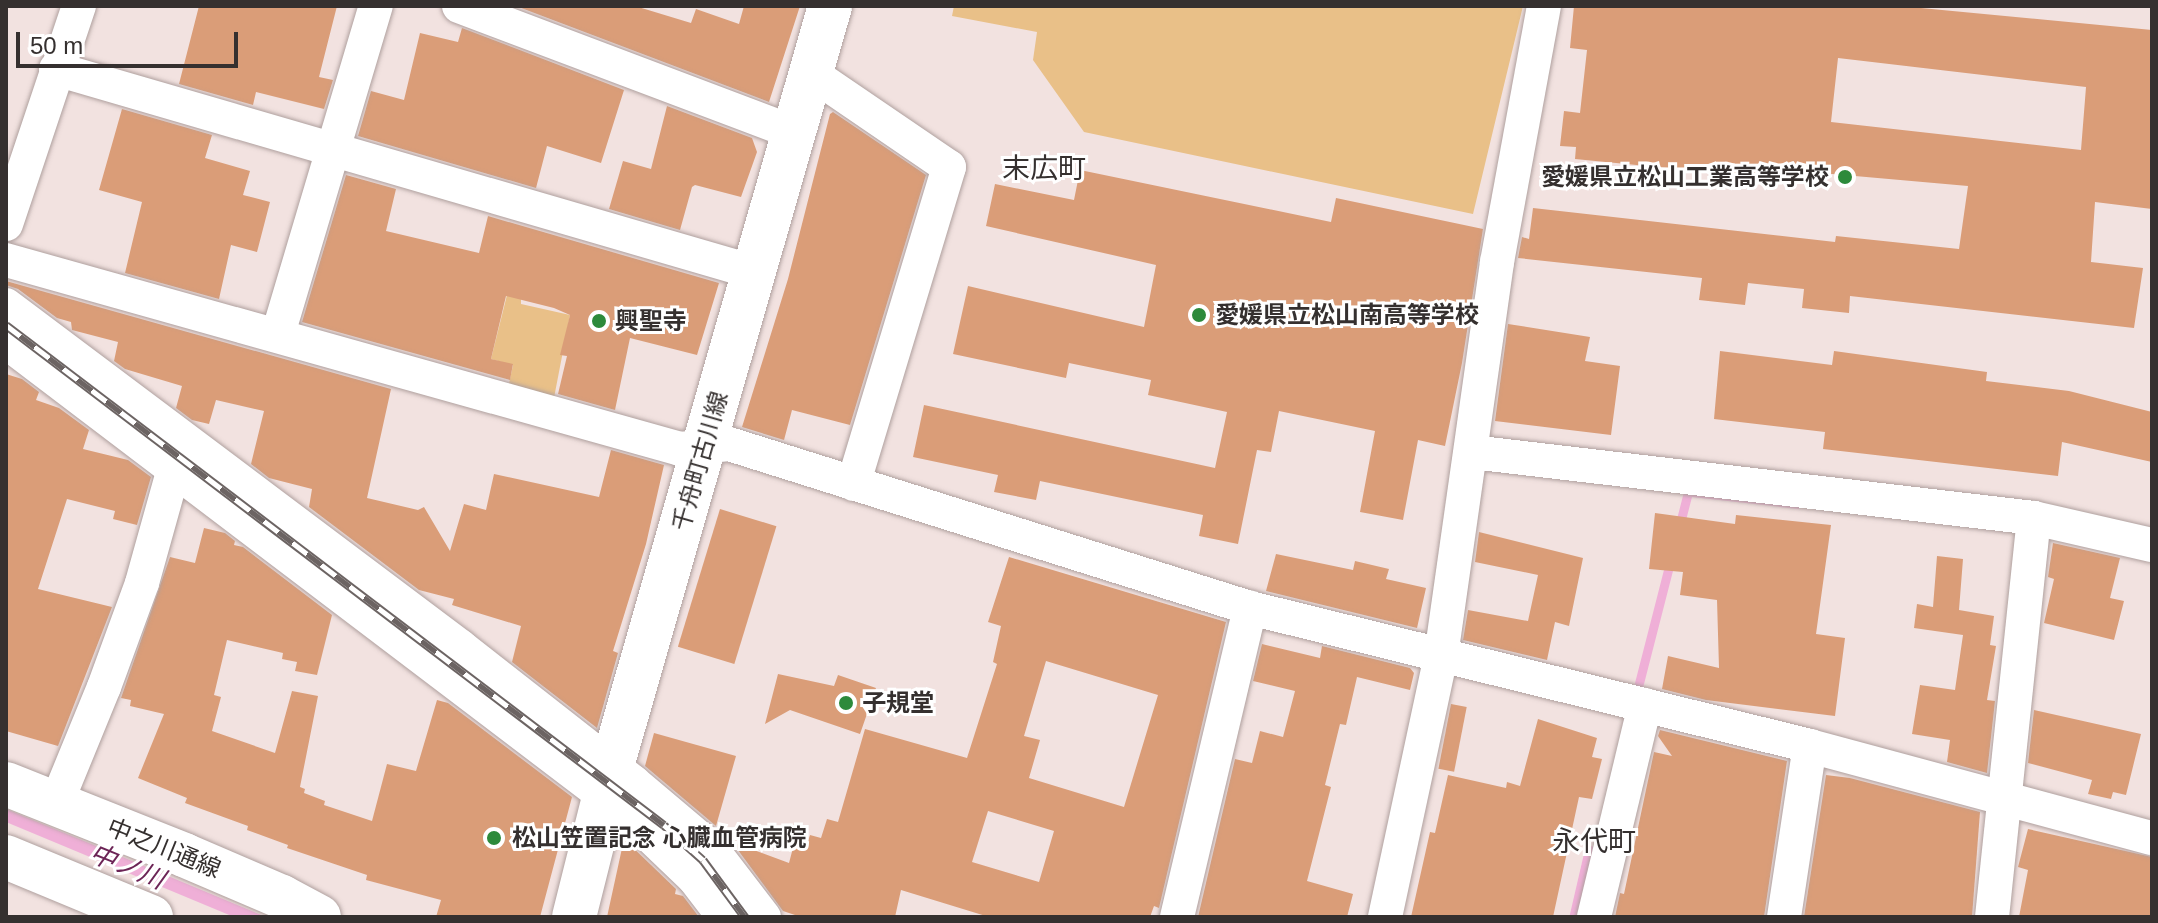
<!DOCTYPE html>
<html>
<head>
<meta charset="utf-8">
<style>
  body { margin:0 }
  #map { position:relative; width:2158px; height:923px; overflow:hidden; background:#f2e2e0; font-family:Arial,"Noto Sans JP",sans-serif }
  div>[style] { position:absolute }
  .green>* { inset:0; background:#e9c088 }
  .water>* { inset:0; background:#efafd7; transform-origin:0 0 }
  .building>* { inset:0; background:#da9d78; transform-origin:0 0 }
  .roads { filter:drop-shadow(0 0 2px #afa09e) drop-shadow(0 0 2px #afa09e) }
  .street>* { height:34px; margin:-17px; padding:0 17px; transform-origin:17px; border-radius:17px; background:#fff }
  .secondary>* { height:44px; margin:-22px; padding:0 22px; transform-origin:22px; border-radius:22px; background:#fff }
  .rail>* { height:9px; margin-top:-4.5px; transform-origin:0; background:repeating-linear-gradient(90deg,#fff 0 18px,#6c6463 0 36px); box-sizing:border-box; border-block:2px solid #6c6463 }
  .dots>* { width:22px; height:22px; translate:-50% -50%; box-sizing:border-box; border:4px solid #fff; border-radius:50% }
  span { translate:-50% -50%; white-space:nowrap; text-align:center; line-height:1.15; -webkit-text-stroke:6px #fff; paint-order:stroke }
  .poi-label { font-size:24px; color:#35302f; font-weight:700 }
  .right { translate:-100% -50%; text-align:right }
  .left { translate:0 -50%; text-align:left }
  .street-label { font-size:24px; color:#35302f }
  .water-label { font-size:26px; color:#6c2456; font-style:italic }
  .quarter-label { font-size:28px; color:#35302f }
  .frame { position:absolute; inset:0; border:8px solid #35302f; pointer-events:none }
  .scale { position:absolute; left:16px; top:32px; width:222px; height:36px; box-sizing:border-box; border:4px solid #35302f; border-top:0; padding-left:10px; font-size:24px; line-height:28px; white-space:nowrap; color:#35302f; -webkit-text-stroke:6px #fff; paint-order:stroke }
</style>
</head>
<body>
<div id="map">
  <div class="green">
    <i style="clip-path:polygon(954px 6px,1523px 6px,1473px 214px,1084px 132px,1033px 60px,1037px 32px,952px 16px)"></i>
    <i style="clip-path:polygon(507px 295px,521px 298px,521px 304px,570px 315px,553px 403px,507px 393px,513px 365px,491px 359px)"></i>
  </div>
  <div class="water">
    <i style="clip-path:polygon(1685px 488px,1800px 501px,1799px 509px,1692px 497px,1643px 688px,1634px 687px)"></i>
    <i style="left:1624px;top:715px;width:8px;height:109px;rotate:7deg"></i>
    <i style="clip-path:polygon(6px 809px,89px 843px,266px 917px,234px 917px,6px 822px)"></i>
    <i style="left:1586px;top:845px;width:9px;height:74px;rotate:13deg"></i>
  </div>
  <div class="building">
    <i style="clip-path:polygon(199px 6px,337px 6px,319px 77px,333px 80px,324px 109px,256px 92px,253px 105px,179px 84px)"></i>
    <i style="clip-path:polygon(516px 6px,635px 6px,691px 23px,696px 9px,739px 24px,744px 6px,800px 6px,769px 102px)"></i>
    <i style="clip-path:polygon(evenodd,1574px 6px,1900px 6px,2152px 30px,2152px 209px,2095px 202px,2091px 262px,2143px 268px,2134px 328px,1850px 296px,1849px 313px,1802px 308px,1804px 289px,1748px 283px,1745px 305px,1699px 300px,1702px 278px,1518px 258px,1522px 237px,1529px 239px,1533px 208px,1835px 242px,1836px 236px,1959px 249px,1968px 186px,1821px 173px,1820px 183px,1575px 159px,1576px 147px,1560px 146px,1564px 111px,1580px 113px,1587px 50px,1570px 48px,1574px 6px,1838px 58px,2086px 87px,2081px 150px,1831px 122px,1838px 58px)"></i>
    <i style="clip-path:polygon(462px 28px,624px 90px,601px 163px,547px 146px,536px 188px,358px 136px,371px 91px,404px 100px,420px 33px,458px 42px)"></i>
    <i style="clip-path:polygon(667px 106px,752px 138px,757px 152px,741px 197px,695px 185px,692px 187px,680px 230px,609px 209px,623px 161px,651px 169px)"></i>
    <i style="clip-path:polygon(122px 109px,212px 135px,205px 158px,250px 171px,243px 195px,270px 202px,257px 252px,231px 245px,219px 299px,125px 273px,142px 202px,99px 190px)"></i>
    <i style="clip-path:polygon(833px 112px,926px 175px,850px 425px,792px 410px,784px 440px,742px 427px,788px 279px,830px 114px)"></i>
    <i style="clip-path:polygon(1080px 170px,1331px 222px,1336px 198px,1483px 229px,1462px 363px,1445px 446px,1418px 440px,1403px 520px,1360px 512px,1375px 431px,1279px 411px,1271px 452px,1257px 450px,1238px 544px,1199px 536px,1203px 515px,1040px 481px,1036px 500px,994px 492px,998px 475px,913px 457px,924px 405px,1215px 468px,1227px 412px,1148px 395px,1151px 380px,1069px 363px,1066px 378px,953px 354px,968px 286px,1144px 327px,1156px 265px,986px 226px,995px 184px,1074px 200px)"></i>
    <i style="clip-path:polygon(346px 175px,396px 189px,386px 231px,479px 253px,488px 216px,719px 283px,697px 355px,630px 338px,615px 410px,558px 394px,567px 356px,560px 355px,570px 315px,554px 308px,506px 296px,491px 359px,513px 364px,510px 380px,302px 322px)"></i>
    <i style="clip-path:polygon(6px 281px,391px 389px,367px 498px,418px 510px,424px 507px,450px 551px,464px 504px,486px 510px,494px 474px,599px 497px,611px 450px,664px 465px,646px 544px,613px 651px,618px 653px,597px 728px,512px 662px,521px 626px,452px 605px,454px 599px,419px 590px,309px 507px,312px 489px,269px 478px,251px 464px,264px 411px,216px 400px,209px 424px,192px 420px,176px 408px,182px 386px,125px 369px,114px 361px,118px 342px,72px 330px,71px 322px,57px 318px,18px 289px,6px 285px)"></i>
    <i style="clip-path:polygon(1508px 324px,1590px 337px,1585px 361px,1620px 366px,1611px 435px,1495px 421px)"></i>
    <i style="clip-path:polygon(1720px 351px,1832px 365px,1834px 351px,1987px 372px,1986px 381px,2069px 391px,2152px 412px,2152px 462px,2062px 442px,2058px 476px,1823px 449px,1825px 432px,1714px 419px)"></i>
    <i style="clip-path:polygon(6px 374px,22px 379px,39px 392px,36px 400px,59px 408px,89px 430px,83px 449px,128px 460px,151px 477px,137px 525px,113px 519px,115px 511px,67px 499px,38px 589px,112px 607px,58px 746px,6px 731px)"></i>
    <i style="left:720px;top:509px;width:59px;height:144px;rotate:17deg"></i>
    <i style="clip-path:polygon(1655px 513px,1735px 524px,1736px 515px,1831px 525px,1816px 634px,1845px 638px,1835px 716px,1706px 700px,1662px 689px,1668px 656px,1719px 668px,1717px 600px,1680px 595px,1683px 572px,1649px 569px)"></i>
    <i style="clip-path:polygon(204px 528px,225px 533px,235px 541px,234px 545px,243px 547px,332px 615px,317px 675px,295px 671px,297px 662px,282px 659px,283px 653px,227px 640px,214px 695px,221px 697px,212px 731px,275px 753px,292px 691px,318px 696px,300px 787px,305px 789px,304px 793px,325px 801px,324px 805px,372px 821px,387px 764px,416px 771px,437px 700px,448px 703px,572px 797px,540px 917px,436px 917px,441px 900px,366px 880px,367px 875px,287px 848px,288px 845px,247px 830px,248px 826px,185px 803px,187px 798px,138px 778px,164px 714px,130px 706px,131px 700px,121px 698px,170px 557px,195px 563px)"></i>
    <i style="clip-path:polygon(1479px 532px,1583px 558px,1569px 626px,1555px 622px,1547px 660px,1463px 640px,1468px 610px,1528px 621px,1538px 575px,1475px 562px)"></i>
    <i style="clip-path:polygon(2053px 543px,2120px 558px,2110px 598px,2124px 601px,2114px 640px,2044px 623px,2054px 579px,2048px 577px)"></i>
    <i style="clip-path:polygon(1276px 554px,1353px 570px,1355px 561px,1389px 569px,1386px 579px,1426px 588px,1417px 628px,1266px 591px)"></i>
    <i style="clip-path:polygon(1937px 556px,1963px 559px,1959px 610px,1994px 616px,1990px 645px,1996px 646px,1987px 700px,1995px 701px,1987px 773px,1947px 762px,1950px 740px,1912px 734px,1920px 685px,1955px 690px,1963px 635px,1914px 628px,1917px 604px,1933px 607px)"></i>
    <i style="clip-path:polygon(evenodd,1009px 557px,1226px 622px,1159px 908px,1154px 906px,1150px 917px,989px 917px,901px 890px,895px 917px,801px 917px,783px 911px,732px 842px,789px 863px,794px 844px,806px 847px,810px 835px,821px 838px,827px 819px,838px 822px,865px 729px,967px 758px,997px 664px,993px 662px,1001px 626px,988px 622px,1009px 557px,1046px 661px,1158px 695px,1124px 807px,1029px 778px,1040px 740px,1024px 736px,1046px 661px,1009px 557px,988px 811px,1054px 831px,1039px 882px,972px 862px,988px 811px)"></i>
    <i style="clip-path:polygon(1262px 644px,1320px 658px,1322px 646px,1410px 668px,1414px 673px,1410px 690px,1357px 677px,1346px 725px,1340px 724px,1325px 785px,1331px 787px,1307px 881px,1353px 894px,1347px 917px,1198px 917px,1235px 759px,1252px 763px,1260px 731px,1283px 737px,1295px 691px,1253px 681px)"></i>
    <i style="clip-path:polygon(778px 674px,834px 686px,838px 675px,876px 688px,860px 734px,790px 710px,765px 724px)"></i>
    <i style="left:1451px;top:704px;width:16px;height:66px;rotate:11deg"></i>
    <i style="clip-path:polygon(2034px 710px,2141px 734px,2126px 795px,2113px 792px,2111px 799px,2088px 794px,2092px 780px,2028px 763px)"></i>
    <i style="clip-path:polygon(1538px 719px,1597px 738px,1592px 757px,1602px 759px,1592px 799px,1579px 797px,1553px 917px,1411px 917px,1430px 832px,1435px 833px,1448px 775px,1506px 788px,1507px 782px,1520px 786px)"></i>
    <i style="clip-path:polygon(1660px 730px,1787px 761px,1764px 917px,1615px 917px,1620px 893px,1624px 894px,1654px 752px,1672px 756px,1658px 736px)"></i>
    <i style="clip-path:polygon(654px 733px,736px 756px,716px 826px,645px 766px)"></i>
    <i style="clip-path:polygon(1826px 775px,1850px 778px,1980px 812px,1972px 917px,1804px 917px)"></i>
    <i style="clip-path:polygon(2028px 829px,2152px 857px,2152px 917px,2019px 917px,2028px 870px,2018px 867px)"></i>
    <i style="clip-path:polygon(624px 839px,676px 889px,675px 894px,683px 896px,699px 917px,607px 917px)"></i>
  </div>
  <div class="roads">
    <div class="street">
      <i style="left:459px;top:6px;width:357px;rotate:20.7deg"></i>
      <i style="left:56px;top:69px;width:727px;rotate:16.22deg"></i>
      <i style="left:811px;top:73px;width:167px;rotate:34.3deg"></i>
      <i style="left:949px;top:167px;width:331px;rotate:106.8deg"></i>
      <i style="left:6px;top:224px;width:230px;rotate:-71.5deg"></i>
      <i style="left:6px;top:260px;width:700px;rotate:15.66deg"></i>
      <i style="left:680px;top:449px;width:49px;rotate:-5.8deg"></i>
      <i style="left:729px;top:444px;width:546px;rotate:17.47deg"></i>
      <i style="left:1250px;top:608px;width:577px;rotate:13.84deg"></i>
      <i style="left:1810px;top:746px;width:354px;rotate:15.1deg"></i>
      <i style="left:6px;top:305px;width:569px;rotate:36.93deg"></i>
      <i style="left:461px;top:647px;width:219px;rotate:38.1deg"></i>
      <i style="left:633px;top:782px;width:102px;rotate:40.2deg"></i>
      <i style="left:711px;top:848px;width:87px;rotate:52.5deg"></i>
      <i style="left:278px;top:334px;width:342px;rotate:-73.4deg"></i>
      <i style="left:6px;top:342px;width:777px;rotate:37.21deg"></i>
      <i style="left:625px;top:812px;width:95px;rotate:43.7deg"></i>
      <i style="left:694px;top:878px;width:49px;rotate:52.4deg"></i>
      <i style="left:1472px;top:452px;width:566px;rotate:6.7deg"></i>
      <i style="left:2034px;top:518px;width:121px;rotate:12.9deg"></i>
      <i style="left:56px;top:804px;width:126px;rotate:-67.7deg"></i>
      <i style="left:104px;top:687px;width:111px;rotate:-69.9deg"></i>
      <i style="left:142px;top:583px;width:115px;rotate:-74.4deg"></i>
      <i style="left:1177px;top:917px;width:318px;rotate:-76.7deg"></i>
      <i style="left:1385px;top:917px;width:267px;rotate:-77.9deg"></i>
      <i style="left:1441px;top:656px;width:398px;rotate:-81.9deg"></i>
      <i style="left:1497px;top:262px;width:260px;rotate:-79.6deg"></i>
      <i style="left:1594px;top:917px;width:218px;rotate:-76.5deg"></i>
      <i style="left:1784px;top:917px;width:173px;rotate:-81.4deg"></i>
      <i style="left:1992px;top:917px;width:401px;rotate:-84deg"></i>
    </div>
    <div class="secondary">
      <i style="left:6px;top:784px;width:192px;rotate:21.7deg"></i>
      <i style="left:184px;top:855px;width:107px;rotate:23.2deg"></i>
      <i style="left:282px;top:897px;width:42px;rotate:28.4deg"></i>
      <i style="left:6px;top:857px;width:157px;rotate:22.5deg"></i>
      <i style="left:574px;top:917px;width:156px;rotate:-75.9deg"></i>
      <i style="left:612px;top:766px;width:791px;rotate:-73.99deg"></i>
    </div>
  </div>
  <div class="rail">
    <i style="left:6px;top:325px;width:826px;rotate:37.23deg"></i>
    <i style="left:664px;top:825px;width:52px;rotate:41.9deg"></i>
    <i style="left:703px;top:860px;width:71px;rotate:53.6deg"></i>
  </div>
  <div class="dots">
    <i style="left:1845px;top:177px;background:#2d8a3b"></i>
    <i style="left:1199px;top:315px;background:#2d8a3b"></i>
    <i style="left:599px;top:321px;background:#2d8a3b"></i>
    <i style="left:846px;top:703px;background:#2d8a3b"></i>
    <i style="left:494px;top:838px;background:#2d8a3b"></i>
  </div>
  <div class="poi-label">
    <span class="right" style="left:1829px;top:177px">愛媛県立松山工業高等学校</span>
    <span class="left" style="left:1215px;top:315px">愛媛県立松山南高等学校</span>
    <span class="left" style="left:615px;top:321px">興聖寺</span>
    <span class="left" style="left:862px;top:703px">子規堂</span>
    <span class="left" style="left:512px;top:838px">松山笠置記念 心臓血管病院</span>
  </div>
  <div class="street-label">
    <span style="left:700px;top:461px;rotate:-74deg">千舟町古川線</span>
    <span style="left:164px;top:848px;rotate:22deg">中之川通線</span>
  </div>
  <div class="water-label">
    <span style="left:127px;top:867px;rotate:22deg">中ノ川</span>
  </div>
  <div class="quarter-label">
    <span style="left:1044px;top:169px">末広町</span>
    <span style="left:1594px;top:842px">永代町</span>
  </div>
  <div class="frame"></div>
  <div class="scale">50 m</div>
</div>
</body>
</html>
